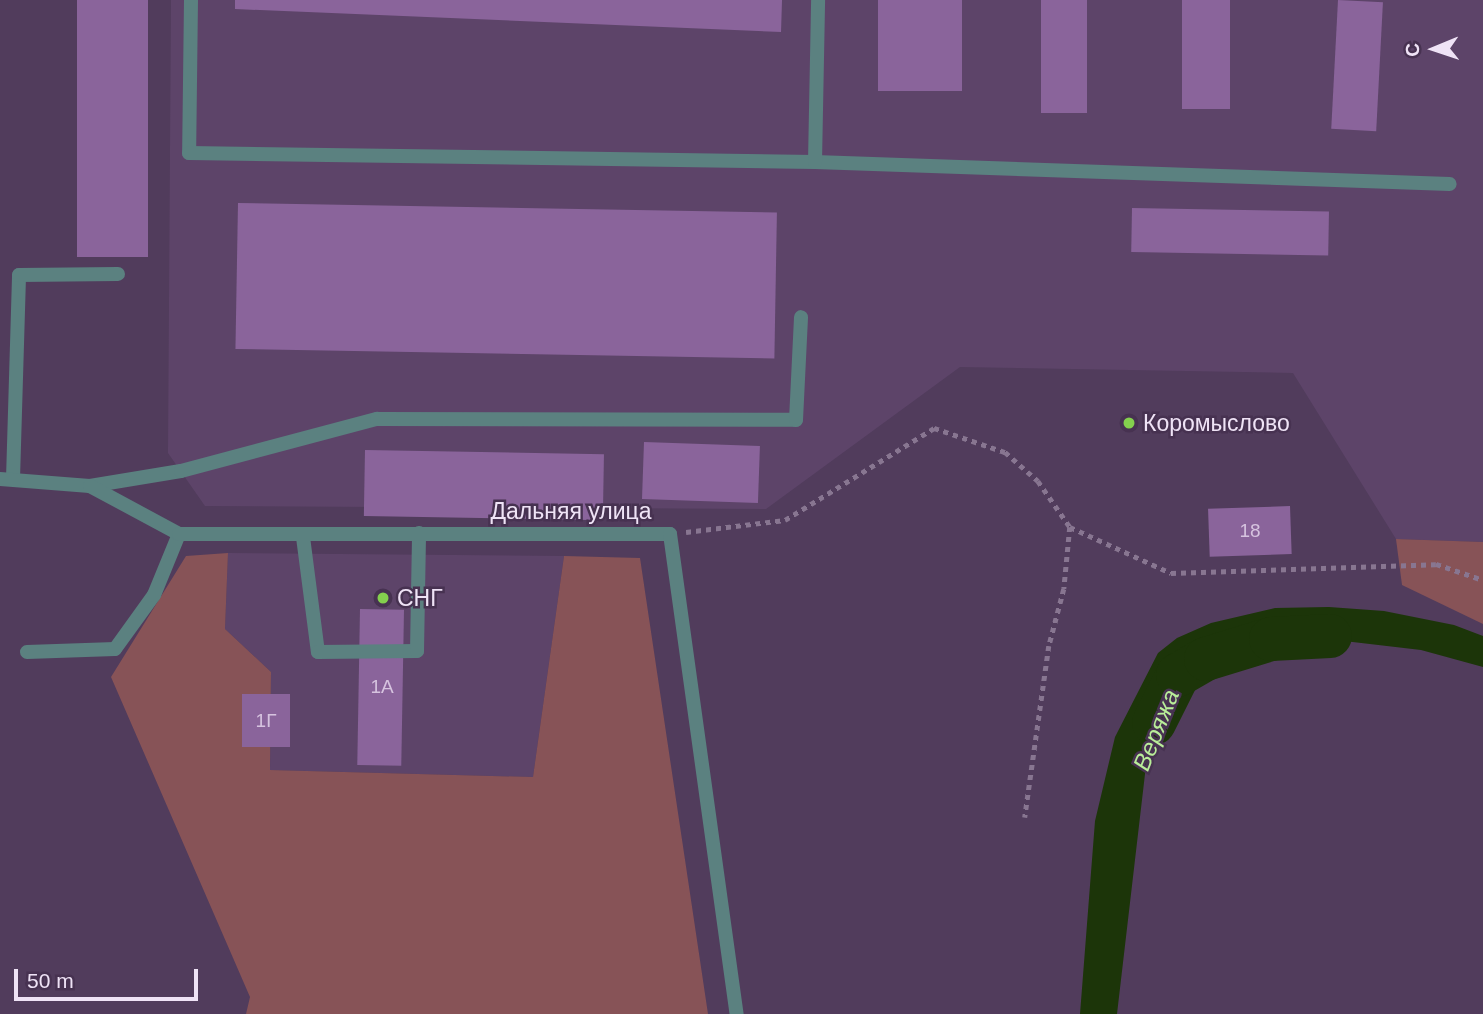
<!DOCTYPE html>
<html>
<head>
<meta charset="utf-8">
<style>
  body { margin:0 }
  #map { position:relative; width:1483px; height:1014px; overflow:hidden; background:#513c5c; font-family:Helvetica,sans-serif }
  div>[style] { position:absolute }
  .built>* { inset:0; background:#5d4469 }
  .green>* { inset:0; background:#875357 }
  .water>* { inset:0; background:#1c3509 }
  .river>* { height:44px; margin:-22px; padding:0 22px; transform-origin:22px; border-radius:22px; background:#1c3509 }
  .building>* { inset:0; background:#8a649b; transform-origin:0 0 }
  .path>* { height:4.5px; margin-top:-2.25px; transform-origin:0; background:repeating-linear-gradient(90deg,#887691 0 5px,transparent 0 10px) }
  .service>* { height:14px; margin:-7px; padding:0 7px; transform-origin:7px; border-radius:7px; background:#5b8180 }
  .minor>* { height:14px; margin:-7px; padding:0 7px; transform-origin:7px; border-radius:7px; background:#5b8180 }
  .dots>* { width:19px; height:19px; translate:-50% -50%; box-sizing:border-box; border:4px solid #473251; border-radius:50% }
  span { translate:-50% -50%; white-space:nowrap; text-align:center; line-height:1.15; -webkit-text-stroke:5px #473251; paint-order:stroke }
  .number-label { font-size:19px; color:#d6c3df }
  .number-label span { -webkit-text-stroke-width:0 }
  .poi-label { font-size:23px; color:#efe3f6 }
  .left { translate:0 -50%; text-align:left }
  .street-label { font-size:23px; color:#efe3f6 }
  .water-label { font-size:24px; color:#b9ee99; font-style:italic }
  .north { position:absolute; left:1399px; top:14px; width:70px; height:70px; -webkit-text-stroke:5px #473251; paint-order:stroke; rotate:268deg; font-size:19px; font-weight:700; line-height:28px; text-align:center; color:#efe3f6 }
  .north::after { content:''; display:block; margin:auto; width:24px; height:32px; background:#efe3f6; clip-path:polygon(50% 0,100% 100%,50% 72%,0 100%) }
  .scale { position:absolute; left:14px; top:969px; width:184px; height:32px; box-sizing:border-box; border:4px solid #efe3f6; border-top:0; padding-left:9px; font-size:21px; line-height:24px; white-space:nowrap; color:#efe3f6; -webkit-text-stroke:5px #473251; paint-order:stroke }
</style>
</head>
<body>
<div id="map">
  <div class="built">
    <i style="clip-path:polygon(171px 0,1483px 0,1483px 542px,1396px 539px,1293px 373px,960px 367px,766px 509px,205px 506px,168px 453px)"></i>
    <i style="clip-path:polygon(228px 553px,564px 556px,533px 777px,270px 770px,271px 672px,225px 629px)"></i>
  </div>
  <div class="green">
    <i style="clip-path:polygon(1396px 539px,1483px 542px,1483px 624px,1402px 585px)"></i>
    <i style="clip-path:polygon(228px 553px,225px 629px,271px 672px,270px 770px,533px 777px,564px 556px,640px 558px,708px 1014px,246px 1014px,250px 997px,111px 677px,186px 556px)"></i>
  </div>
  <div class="water">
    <i style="clip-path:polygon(1329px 607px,1384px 611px,1454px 625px,1483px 636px,1483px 667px,1421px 650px,1310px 637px,1268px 639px,1184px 669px,1161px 712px,1147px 757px,1117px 1014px,1080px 1014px,1095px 821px,1115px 737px,1158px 653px,1177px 638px,1211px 623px,1275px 608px)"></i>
  </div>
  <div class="river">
    <i style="left:1154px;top:723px;width:54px;rotate:-63.4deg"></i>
    <i style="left:1178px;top:675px;width:32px;rotate:-30deg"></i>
    <i style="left:1206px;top:659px;width:68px;rotate:-17.1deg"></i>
    <i style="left:1271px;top:639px;width:59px;rotate:-2.9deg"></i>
  </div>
  <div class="building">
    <i style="left:77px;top:0;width:71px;height:257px"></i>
    <i style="clip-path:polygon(235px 0,782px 0,781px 32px,235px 9px)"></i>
    <i style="left:878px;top:0;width:84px;height:91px"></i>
    <i style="left:1041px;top:0;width:46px;height:113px"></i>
    <i style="left:1182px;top:0;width:48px;height:109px"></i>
    <i style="left:1338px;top:0;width:45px;height:129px;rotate:3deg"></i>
    <i style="left:238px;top:203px;width:539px;height:146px;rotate:1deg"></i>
    <i style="left:1132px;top:208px;width:197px;height:44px;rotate:1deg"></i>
    <i style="left:644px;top:442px;width:116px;height:57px;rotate:2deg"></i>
    <i style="left:365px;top:450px;width:239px;height:66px;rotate:1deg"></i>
    <i style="left:1290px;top:506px;width:48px;height:82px;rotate:88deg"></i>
    <i style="left:360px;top:609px;width:44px;height:156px;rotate:1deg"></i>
    <i style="left:290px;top:694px;width:53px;height:48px;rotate:90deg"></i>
  </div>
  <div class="path">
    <i style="left:1070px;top:527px;width:111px;rotate:24.5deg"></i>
    <i style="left:1171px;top:573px;width:265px;rotate:-1.9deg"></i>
    <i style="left:1436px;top:564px;width:50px;rotate:18.8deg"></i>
    <i style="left:686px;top:532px;width:100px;rotate:-6.9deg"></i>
    <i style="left:785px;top:520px;width:175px;rotate:-31.7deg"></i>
    <i style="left:934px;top:428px;width:75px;rotate:18.7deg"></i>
    <i style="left:1005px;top:452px;width:44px;rotate:41.3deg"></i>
    <i style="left:1038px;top:481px;width:56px;rotate:55.2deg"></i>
    <i style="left:1070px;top:527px;width:62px;rotate:95.5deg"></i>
    <i style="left:1064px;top:589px;width:59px;rotate:104.7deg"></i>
    <i style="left:1049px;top:646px;width:173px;rotate:98deg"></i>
  </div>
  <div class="service">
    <i style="left:191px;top:0;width:153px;rotate:90.7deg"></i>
    <i style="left:189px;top:153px;width:626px;rotate:0.82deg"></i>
    <i style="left:815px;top:162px;width:635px;rotate:1.98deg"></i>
    <i style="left:815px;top:162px;width:162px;rotate:-88.9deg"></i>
    <i style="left:13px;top:479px;width:204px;rotate:-88.3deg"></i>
    <i style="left:19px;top:275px;width:99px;rotate:-0.6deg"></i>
    <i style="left:90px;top:486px;width:92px;rotate:-9.4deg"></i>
    <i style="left:181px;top:471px;width:203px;rotate:-14.9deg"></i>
    <i style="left:377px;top:419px;width:419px;rotate:0.1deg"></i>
    <i style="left:796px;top:420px;width:103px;rotate:-87.2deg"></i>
    <i style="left:303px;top:537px;width:116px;rotate:82.6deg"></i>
    <i style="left:318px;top:652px;width:99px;rotate:-0.6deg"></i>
    <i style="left:417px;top:651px;width:118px;rotate:-89deg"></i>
    <i style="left:27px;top:652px;width:88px;rotate:-2deg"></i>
    <i style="left:115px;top:649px;width:67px;rotate:-54.2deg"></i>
    <i style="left:154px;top:595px;width:66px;rotate:-67.7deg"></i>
  </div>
  <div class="minor">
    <i style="left:0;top:479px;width:90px;rotate:4.4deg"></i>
    <i style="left:90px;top:486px;width:101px;rotate:28.3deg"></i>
    <i style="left:179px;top:534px;width:491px"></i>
    <i style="left:670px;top:534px;width:485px;rotate:82.1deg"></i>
  </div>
  <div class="dots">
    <i style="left:1129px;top:423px;background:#84d04e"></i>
    <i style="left:383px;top:598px;background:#84d04e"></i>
  </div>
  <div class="number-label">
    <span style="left:1250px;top:531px">18</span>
    <span style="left:382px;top:687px">1А</span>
    <span style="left:266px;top:721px">1Г</span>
  </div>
  <div class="poi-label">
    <span class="left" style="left:1143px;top:423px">Коромыслово</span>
    <span class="left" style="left:397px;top:598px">СНГ</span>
  </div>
  <div class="street-label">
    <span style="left:571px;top:511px">Дальняя улица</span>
  </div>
  <div class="water-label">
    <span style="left:1156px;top:730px;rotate:-68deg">Веряжа</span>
  </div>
  <div class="north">С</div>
  <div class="scale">50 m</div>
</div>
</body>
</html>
